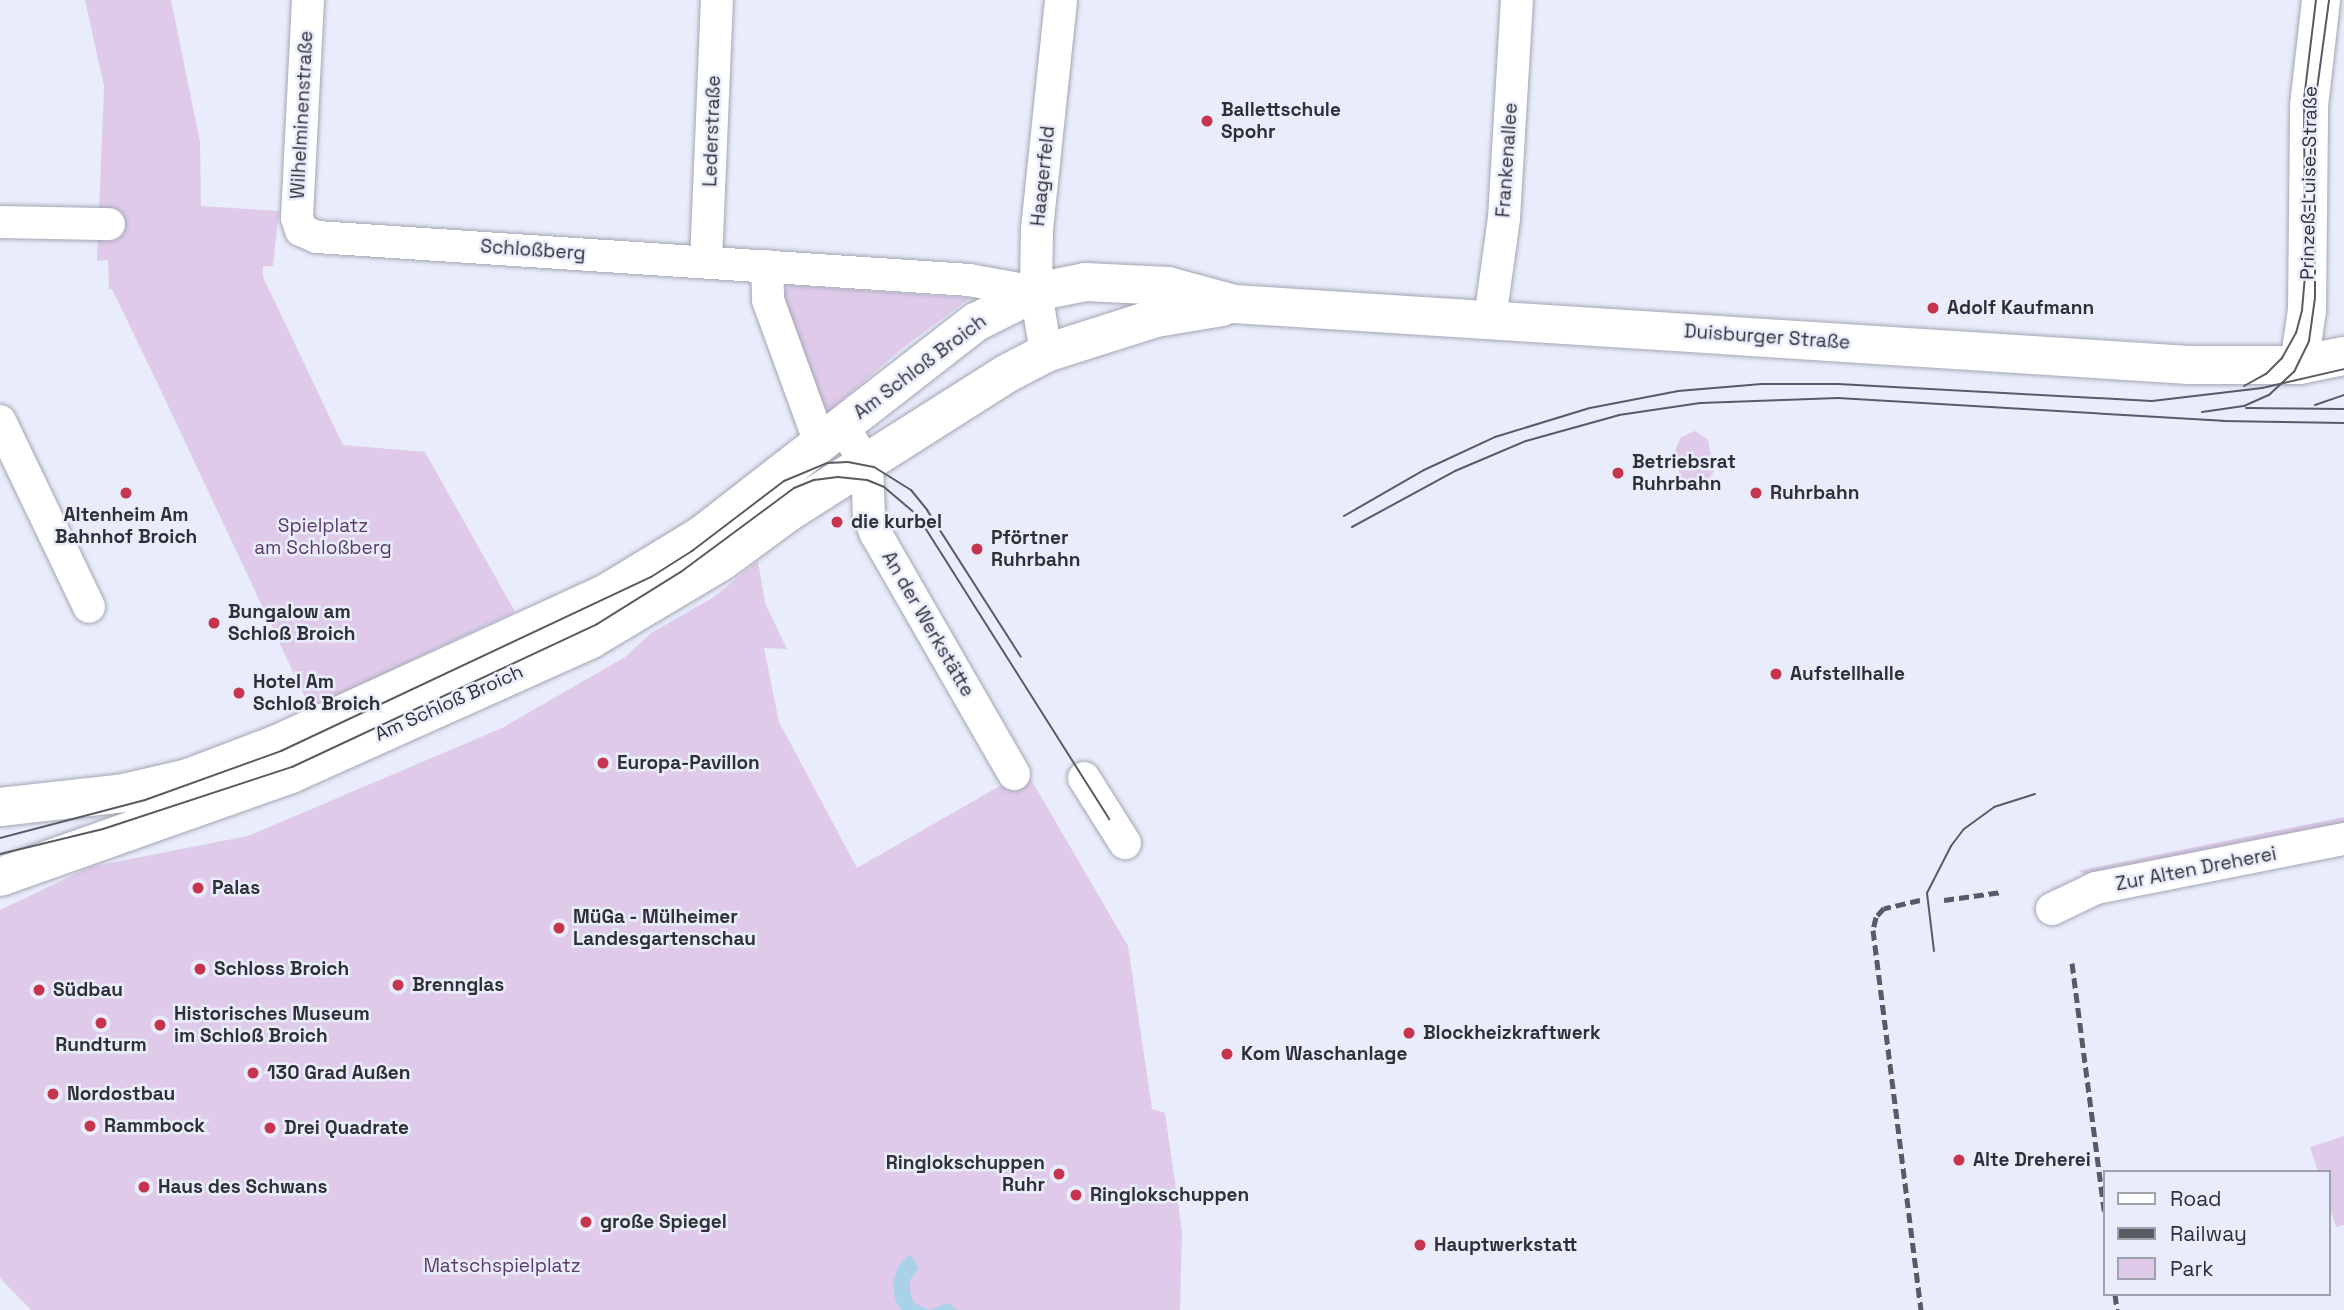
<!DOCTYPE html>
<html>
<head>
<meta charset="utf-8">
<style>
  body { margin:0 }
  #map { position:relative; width:2344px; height:1310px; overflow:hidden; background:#e9edfb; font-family:"Space Grotesk",sans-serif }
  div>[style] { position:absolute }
  .green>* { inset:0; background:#dfcaea }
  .water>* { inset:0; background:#a9d2e8 }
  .roads { filter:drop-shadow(0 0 2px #a3a6b3) drop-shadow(0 0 2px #a3a6b3) }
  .minor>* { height:32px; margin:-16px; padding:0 16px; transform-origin:16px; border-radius:16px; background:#fff }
  .major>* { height:38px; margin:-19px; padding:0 19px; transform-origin:19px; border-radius:19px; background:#fff }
  .tram>* { height:2px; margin:-1px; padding:0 1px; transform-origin:1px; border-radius:1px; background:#595b63 }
  .rail>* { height:5px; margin-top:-2.5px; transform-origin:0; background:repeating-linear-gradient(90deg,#595b63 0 10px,transparent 0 15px) }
  .dots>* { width:19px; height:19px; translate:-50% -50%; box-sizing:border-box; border:4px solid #e9edfb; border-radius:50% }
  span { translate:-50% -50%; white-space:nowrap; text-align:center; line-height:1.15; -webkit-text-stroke:5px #e9edfb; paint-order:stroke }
  .poi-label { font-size:19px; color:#2f3036; font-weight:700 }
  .left { translate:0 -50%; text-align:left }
  .right { translate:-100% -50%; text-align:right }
  .street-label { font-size:19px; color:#2f3036 }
  .park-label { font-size:19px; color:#593a68 }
  .legend { position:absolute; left:2103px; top:1170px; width:228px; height:126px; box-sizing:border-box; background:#e9edfb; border:2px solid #9fa1ac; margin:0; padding:9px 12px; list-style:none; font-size:21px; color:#2f3036 }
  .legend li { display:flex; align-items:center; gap:14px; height:35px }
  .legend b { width:35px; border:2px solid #9fa1ac }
</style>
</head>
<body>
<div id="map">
  <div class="green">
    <i style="clip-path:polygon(85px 0,171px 0,200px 142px,201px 206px,279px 211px,273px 266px,263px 266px,263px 277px,343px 445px,425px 452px,515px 612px,310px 708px,163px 395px,112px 289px,109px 289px,108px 260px,97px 261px,104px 86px)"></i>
    <i style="clip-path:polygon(788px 285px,970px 298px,904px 347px,827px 413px,779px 302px)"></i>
    <i style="clip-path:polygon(1695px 431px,1708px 440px,1714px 471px,1704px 488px,1694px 490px,1681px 482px,1675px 451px,1681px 437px)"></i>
    <i style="clip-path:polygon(758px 561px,765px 603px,787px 649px,764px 648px,779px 722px,857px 868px,1026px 771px,1128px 946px,1152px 1109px,1165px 1113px,1182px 1231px,1180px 1310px,31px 1310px,0 1278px,0 910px,90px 867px,248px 836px,502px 728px,625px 657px,651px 633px,714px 597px)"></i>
    <i style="clip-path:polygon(2344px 817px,2344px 827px,2098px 878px,2078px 871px)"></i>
    <i style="clip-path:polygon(2344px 1136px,2344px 1225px,2336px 1227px,2328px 1202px,2328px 1172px,2318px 1172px,2310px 1147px)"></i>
  </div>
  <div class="water">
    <i style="clip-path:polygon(910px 1254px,919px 1268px,910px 1280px,910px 1292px,914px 1303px,930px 1310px,949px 1303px,957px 1310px,901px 1310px,895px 1300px,893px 1282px,899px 1265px)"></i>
  </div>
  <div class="roads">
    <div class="minor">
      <i style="left:308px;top:0;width:218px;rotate:92.9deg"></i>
      <i style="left:297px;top:218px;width:13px;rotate:72deg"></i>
      <i style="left:301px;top:230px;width:17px;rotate:24deg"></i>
      <i style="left:317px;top:237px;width:653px;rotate:3.77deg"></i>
      <i style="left:969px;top:280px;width:68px;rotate:10.2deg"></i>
      <i style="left:0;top:222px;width:109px;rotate:1.1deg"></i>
      <i style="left:706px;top:262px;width:262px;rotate:-87.6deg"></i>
      <i style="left:767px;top:266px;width:34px;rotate:88deg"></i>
      <i style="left:768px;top:300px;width:152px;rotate:70deg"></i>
      <i style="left:1490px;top:319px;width:102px;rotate:-82.1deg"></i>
      <i style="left:1504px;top:218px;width:218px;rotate:-86.6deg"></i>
      <i style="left:1046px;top:353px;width:62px;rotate:-99.3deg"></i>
      <i style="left:1036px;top:292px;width:63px;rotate:-89.1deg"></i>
      <i style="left:1037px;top:229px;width:230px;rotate:-84deg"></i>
      <i style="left:0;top:421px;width:206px;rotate:64.4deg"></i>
      <i style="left:842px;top:425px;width:47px;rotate:58deg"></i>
      <i style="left:867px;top:465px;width:51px;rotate:87.8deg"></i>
      <i style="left:869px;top:516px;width:19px;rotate:69deg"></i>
      <i style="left:876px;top:534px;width:277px;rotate:60.1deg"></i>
      <i style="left:1084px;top:778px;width:77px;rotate:57.8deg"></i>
      <i style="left:2052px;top:909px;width:49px;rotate:-25.5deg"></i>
      <i style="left:2096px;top:888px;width:253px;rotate:-11.2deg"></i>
    </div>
    <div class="major">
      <i style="left:2299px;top:365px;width:56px;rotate:-81.7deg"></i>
      <i style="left:2307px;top:310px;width:204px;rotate:-89.4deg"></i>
      <i style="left:2309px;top:106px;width:107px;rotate:-83.5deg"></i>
      <i style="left:0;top:807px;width:125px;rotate:-6.4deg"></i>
      <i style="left:124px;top:793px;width:66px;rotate:-13.2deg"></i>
      <i style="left:188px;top:778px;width:93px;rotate:-20.8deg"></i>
      <i style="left:275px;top:745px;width:363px;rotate:-24.6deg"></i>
      <i style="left:605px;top:594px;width:114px;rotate:-31.3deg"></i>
      <i style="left:702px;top:535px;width:347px;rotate:-37.9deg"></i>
      <i style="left:976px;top:322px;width:67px;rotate:-26.6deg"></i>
      <i style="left:1036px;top:292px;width:50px;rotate:-11.5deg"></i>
      <i style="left:1085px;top:282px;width:83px;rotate:2.8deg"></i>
      <i style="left:1168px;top:286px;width:68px;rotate:15.3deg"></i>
      <i style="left:1234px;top:304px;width:957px;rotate:3.65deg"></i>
      <i style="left:2189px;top:365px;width:110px"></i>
      <i style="left:2299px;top:365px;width:46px;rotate:-11.3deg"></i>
      <i style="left:0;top:877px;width:309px;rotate:-19.5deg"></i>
      <i style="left:291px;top:774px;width:329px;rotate:-24.2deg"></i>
      <i style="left:591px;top:639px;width:152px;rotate:-30.8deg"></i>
      <i style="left:722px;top:561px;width:81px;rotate:-36.4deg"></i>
      <i style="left:787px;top:513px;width:259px;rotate:-32.4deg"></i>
      <i style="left:1006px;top:374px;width:45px;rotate:-27.7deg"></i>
      <i style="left:1046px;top:353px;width:115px;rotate:-17.7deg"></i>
      <i style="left:1156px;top:318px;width:67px;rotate:-9.5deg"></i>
    </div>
  </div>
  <div class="tram">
    <i style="left:2244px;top:386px;width:25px;rotate:-29deg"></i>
    <i style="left:2266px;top:374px;width:23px;rotate:-45deg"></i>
    <i style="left:2282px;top:358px;width:29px;rotate:-61deg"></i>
    <i style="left:2296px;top:333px;width:24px;rotate:-75deg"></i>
    <i style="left:2302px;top:310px;width:38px;rotate:-85deg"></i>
    <i style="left:2305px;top:272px;width:173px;rotate:-90.3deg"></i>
    <i style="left:2304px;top:99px;width:100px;rotate:-83.1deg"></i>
    <i style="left:2315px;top:405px;width:31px;rotate:-19deg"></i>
    <i style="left:2246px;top:408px;width:98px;rotate:0.6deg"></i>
    <i style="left:2202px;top:412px;width:42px;rotate:-8.1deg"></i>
    <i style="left:2244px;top:406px;width:27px;rotate:-24deg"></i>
    <i style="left:2269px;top:395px;width:34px;rotate:-43deg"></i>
    <i style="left:2294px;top:372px;width:34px;rotate:-64deg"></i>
    <i style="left:2309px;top:341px;width:43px;rotate:-82.1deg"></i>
    <i style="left:2315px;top:298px;width:194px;rotate:-90deg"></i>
    <i style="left:2315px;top:104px;width:105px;rotate:-82.3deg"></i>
    <i style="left:1344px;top:516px;width:92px;rotate:-29.9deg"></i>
    <i style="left:1424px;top:470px;width:78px;rotate:-24.9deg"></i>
    <i style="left:1495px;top:437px;width:99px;rotate:-17deg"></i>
    <i style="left:1590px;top:408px;width:90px;rotate:-10.9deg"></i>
    <i style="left:1678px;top:391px;width:84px;rotate:-4.8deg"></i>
    <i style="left:1762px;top:384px;width:76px"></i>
    <i style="left:1838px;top:384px;width:314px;rotate:3.1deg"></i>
    <i style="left:2152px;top:401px;width:111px;rotate:-6.7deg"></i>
    <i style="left:2262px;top:388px;width:84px;rotate:-13deg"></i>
    <i style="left:1352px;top:527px;width:117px;rotate:-28.5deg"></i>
    <i style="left:1455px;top:471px;width:77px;rotate:-22.9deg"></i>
    <i style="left:1526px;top:441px;width:97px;rotate:-15.6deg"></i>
    <i style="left:1619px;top:415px;width:82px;rotate:-8.4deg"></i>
    <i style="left:1700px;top:403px;width:138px;rotate:-2.1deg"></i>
    <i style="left:1838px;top:398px;width:385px;rotate:3.4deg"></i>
    <i style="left:2222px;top:421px;width:122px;rotate:0.9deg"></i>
    <i style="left:0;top:838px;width:150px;rotate:-14.7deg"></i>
    <i style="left:145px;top:800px;width:145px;rotate:-19.8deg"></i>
    <i style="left:281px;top:751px;width:409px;rotate:-25.2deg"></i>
    <i style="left:651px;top:577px;width:49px;rotate:-32.4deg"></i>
    <i style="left:692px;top:551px;width:116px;rotate:-37.3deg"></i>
    <i style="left:784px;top:481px;width:47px;rotate:-22.7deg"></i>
    <i style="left:827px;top:463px;width:21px;rotate:-3deg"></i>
    <i style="left:848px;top:462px;width:26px;rotate:11deg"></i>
    <i style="left:874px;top:467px;width:44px;rotate:31.9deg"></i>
    <i style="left:911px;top:490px;width:26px;rotate:51deg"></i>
    <i style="left:927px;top:510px;width:174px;rotate:57.4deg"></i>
    <i style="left:0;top:854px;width:106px;rotate:-13.6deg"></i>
    <i style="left:103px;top:829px;width:199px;rotate:-18.2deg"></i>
    <i style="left:292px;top:767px;width:337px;rotate:-25.1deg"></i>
    <i style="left:597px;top:624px;width:100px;rotate:-31.9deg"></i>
    <i style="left:682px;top:571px;width:139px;rotate:-36.5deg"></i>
    <i style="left:794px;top:488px;width:22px;rotate:-22deg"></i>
    <i style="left:814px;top:480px;width:24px;rotate:-7deg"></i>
    <i style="left:838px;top:477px;width:29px;rotate:6deg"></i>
    <i style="left:867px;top:480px;width:18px;rotate:22deg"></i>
    <i style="left:884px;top:487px;width:43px;rotate:40.3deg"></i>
    <i style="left:917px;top:515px;width:360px;rotate:57.7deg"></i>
    <i style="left:1934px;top:951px;width:58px;rotate:-96.9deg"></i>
    <i style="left:1927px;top:893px;width:53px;rotate:-62.9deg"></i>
    <i style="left:1951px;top:846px;width:21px;rotate:-53deg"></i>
    <i style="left:1964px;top:829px;width:37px;rotate:-36deg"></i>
    <i style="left:1994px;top:807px;width:43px;rotate:-17.6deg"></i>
  </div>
  <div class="rail">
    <i style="left:1920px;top:900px;width:37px;rotate:167deg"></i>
    <i style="left:1884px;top:908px;width:12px;rotate:132deg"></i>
    <i style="left:1876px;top:917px;width:13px;rotate:103deg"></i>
    <i style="left:1873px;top:930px;width:383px;rotate:82.8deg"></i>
    <i style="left:1944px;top:900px;width:58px;rotate:-8deg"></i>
    <i style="left:2072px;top:963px;width:250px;rotate:82.6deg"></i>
    <i style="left:2115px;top:1294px;width:16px;rotate:83deg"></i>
  </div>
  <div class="dots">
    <i style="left:1207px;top:121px;background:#c6354d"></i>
    <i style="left:1933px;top:308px;background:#c6354d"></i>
    <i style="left:1618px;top:473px;background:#c6354d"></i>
    <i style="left:126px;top:493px;background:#c6354d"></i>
    <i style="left:1756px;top:493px;background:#c6354d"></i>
    <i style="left:837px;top:522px;background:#c6354d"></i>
    <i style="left:977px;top:549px;background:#c6354d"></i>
    <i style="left:214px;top:623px;background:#c6354d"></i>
    <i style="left:1776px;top:674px;background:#c6354d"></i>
    <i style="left:239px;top:693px;background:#c6354d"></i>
    <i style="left:603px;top:763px;background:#c6354d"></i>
    <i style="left:198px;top:888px;background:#c6354d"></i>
    <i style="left:559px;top:928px;background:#c6354d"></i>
    <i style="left:200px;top:969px;background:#c6354d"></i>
    <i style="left:398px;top:985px;background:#c6354d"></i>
    <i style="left:39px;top:990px;background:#c6354d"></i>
    <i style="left:101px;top:1023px;background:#c6354d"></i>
    <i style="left:160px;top:1025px;background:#c6354d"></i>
    <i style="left:1409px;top:1033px;background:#c6354d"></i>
    <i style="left:1227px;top:1054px;background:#c6354d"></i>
    <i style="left:253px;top:1073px;background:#c6354d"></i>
    <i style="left:53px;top:1094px;background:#c6354d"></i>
    <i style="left:90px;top:1126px;background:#c6354d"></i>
    <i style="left:270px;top:1128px;background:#c6354d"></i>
    <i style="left:1959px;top:1160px;background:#c6354d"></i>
    <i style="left:1059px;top:1174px;background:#c6354d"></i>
    <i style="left:144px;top:1187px;background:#c6354d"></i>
    <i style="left:1076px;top:1195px;background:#c6354d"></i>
    <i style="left:586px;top:1222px;background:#c6354d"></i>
    <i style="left:1420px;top:1245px;background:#c6354d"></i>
  </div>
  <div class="poi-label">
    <span class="left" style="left:1221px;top:121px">Ballettschule<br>Spohr</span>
    <span class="left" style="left:1947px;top:308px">Adolf Kaufmann</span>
    <span class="left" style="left:1632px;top:473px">Betriebsrat<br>Ruhrbahn</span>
    <span class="left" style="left:1770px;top:493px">Ruhrbahn</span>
    <span style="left:126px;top:526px">Altenheim Am<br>Bahnhof Broich</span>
    <span class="left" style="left:851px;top:522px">die kurbel</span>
    <span class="left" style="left:991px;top:549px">Pförtner<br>Ruhrbahn</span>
    <span class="left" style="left:228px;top:623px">Bungalow am<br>Schloß Broich</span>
    <span class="left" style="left:1790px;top:674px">Aufstellhalle</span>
    <span class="left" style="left:253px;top:693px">Hotel Am<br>Schloß Broich</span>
    <span class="left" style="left:617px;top:763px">Europa-Pavillon</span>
    <span class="left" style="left:212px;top:888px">Palas</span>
    <span class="left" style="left:573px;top:928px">MüGa - Mülheimer<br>Landesgartenschau</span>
    <span class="left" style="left:214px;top:969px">Schloss Broich</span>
    <span class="left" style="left:412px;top:985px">Brennglas</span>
    <span class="left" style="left:53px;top:990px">Südbau</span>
    <span class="left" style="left:174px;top:1025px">Historisches Museum<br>im Schloß Broich</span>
    <span class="left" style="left:1423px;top:1033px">Blockheizkraftwerk</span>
    <span style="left:101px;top:1045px">Rundturm</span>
    <span class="left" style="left:1241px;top:1054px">Kom Waschanlage</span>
    <span class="left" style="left:267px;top:1073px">130 Grad Außen</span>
    <span class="left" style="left:67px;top:1094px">Nordostbau</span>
    <span class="left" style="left:104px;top:1126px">Rammbock</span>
    <span class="left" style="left:284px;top:1128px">Drei Quadrate</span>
    <span class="left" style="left:1973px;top:1160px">Alte Dreherei</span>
    <span class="right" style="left:1045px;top:1174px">Ringlokschuppen<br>Ruhr</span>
    <span class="left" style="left:158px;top:1187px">Haus des Schwans</span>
    <span class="left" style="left:1090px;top:1195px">Ringlokschuppen</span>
    <span class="left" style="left:600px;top:1222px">große Spiegel</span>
    <span class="left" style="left:1434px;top:1245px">Hauptwerkstatt</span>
  </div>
  <div class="street-label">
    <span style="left:302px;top:115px;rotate:-87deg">Wilhelminenstraße</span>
    <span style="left:712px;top:131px;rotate:-88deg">Lederstraße</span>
    <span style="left:1507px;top:160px;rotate:-86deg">Frankenallee</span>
    <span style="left:1043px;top:176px;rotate:-84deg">Haagerfeld</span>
    <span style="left:2309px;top:183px;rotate:-89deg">Prinzeß-Luise-Straße</span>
    <span style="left:533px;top:250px;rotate:4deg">Schloßberg</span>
    <span style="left:1767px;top:337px;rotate:4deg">Duisburger Straße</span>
    <span style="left:920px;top:367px;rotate:-37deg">Am Schloß Broich</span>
    <span style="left:928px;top:624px;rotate:60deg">An der Werkstätte</span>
    <span style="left:449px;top:703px;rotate:-24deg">Am Schloß Broich</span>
    <span style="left:2196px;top:869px;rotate:-11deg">Zur Alten Dreherei</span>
  </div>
  <div class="park-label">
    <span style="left:323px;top:537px">Spielplatz<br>am Schloßberg</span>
    <span style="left:502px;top:1266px">Matschspielplatz</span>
  </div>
  <ul class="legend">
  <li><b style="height:9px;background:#fff"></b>Road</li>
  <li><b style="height:9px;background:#595b63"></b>Railway</li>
  <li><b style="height:19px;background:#dfcaea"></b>Park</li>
  </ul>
</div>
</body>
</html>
